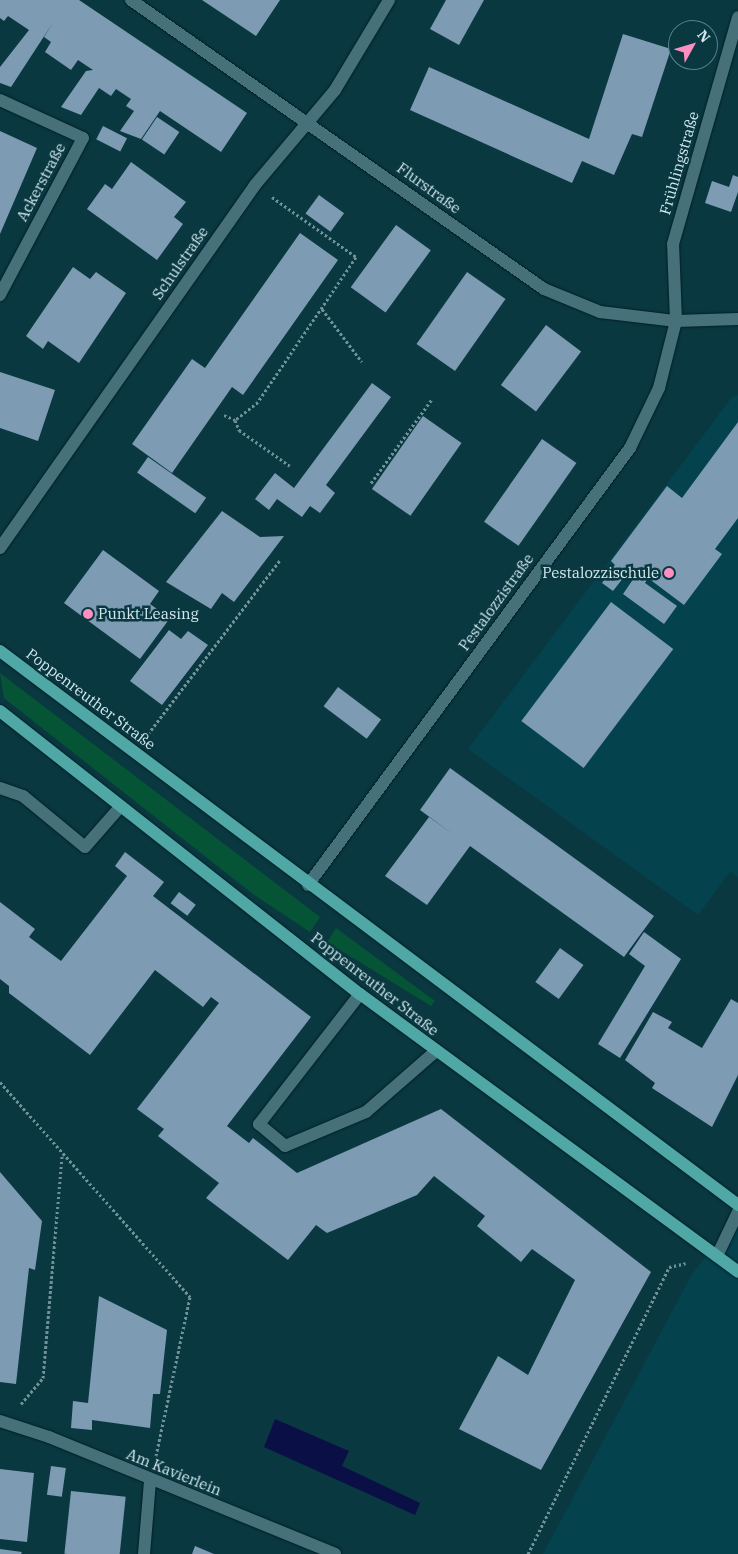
<!DOCTYPE html>
<html>
<head>
<meta charset="utf-8">
<style>
  body { margin:0 }
  #map { position:relative; width:738px; height:1554px; overflow:hidden; background:#0a3841; font-family:"IBM Plex Serif",serif }
  div>[style] { position:absolute }
  .built>* { inset:0; background:#04424e }
  .green>* { inset:0; background:#065436 }
  .water>* { inset:0; background:#0a1045 }
  .building>* { inset:0; background:#7d9bb3; transform-origin:0 0 }
  .path>* { height:3px; margin-top:-1.5px; transform-origin:0; background:repeating-linear-gradient(90deg,#6f9199 0 2.5px,transparent 0 5px) }
  .roads { filter:drop-shadow(0 0 1px #001e25) drop-shadow(0 0 1px #001e25) }
  .minor>* { height:12px; margin:-6px; padding:0 6px; transform-origin:6px; border-radius:6px; background:#46717b }
  .major>* { height:12px; margin:-6px; padding:0 6px; transform-origin:6px; border-radius:6px; background:#50a8a6 }
  .dots>* { width:14px; height:14px; translate:-50% -50%; box-sizing:border-box; border:2px solid #0a3841; border-radius:50% }
  span { translate:-50% -50%; white-space:nowrap; text-align:center; line-height:1.15; -webkit-text-stroke:5px #0a3841; paint-order:stroke }
  .street-label { font-size:15px; color:#d3e9ef }
  .poi-label { font-size:15px; color:#d3e9ef }
  .right { translate:-100% -50%; text-align:right }
  .left { translate:0 -50%; text-align:left }
  .north { position:absolute; left:668px; top:20px; width:50px; height:50px; box-sizing:border-box; background:#0a3841; border:1px solid #5a7f87; border-radius:50%; rotate:51deg; font-size:14px; font-weight:700; line-height:20px; text-align:center; color:#d3e9ef }
  .north::after { content:''; display:block; margin:auto; width:18px; height:22px; background:#fd8ec0; clip-path:polygon(50% 0,100% 100%,50% 72%,0 100%) }
</style>
</head>
<body>
<div id="map">
  <div class="built">
    <i style="clip-path:polygon(738px 395px,738px 877px,730px 872px,698px 915px,468px 749px,732px 397px)"></i>
    <i style="clip-path:polygon(738px 1215px,738px 1554px,543px 1554px,692px 1274px)"></i>
  </div>
  <div class="green">
    <i style="clip-path:polygon(0 673px,320px 917px,310px 932px,253px 894px,4px 698px)"></i>
    <i style="clip-path:polygon(336px 928px,435px 1001px,431px 1006px,327px 942px)"></i>
  </div>
  <div class="water">
    <i style="clip-path:polygon(275px 1419px,349px 1451px,342px 1466px,420px 1503px,415px 1515px,264px 1447px)"></i>
  </div>
  <div class="building">
    <i style="clip-path:polygon(0 0,79px 0,247px 113px,221px 152px,160px 111px,141px 139px,120px 131px,134px 111px,126px 106px,131px 99px,116px 89px,111px 96px,99px 88px,81px 115px,61px 107px,86px 71px,93px 70px,78px 60px,71px 70px,45px 52px,51px 42px,44px 37px,54px 21px,11px 87px,0 83px,0 67px,29px 30px,8px 16px,4px 21px,0 18px)"></i>
    <i style="clip-path:polygon(202px 0,280px 0,256px 36px)"></i>
    <i style="clip-path:polygon(446px 0,484px 0,459px 45px,430px 29px)"></i>
    <i style="clip-path:polygon(623px 34px,671px 49px,642px 137px,632px 134px,614px 175px,582px 161px,572px 183px,410px 110px,429px 67px,589px 139px)"></i>
    <i style="left:157px;top:117px;width:27px;height:27px;rotate:34deg"></i>
    <i style="left:103px;top:126px;width:27px;height:15px;rotate:27deg"></i>
    <i style="clip-path:polygon(0 131px,37px 148px,0 234px)"></i>
    <i style="clip-path:polygon(131px 162px,186px 202px,174px 217px,183px 224px,157px 260px,87px 209px,105px 184px,112px 189px)"></i>
    <i style="clip-path:polygon(733px 175px,738px 177px,738px 192px,731px 212px,705px 203px,712px 181px,729px 187px)"></i>
    <i style="left:319px;top:195px;width:31px;height:23px;rotate:36deg"></i>
    <i style="left:396px;top:225px;width:43px;height:77px;rotate:36deg"></i>
    <i style="clip-path:polygon(300px 233px,338px 260px,243px 395px,232px 387px,172px 473px,132px 444px,192px 359px,205px 368px)"></i>
    <i style="clip-path:polygon(73px 267px,90px 279px,96px 272px,126px 293px,79px 363px,48px 341px,43px 349px,26px 336px)"></i>
    <i style="left:467px;top:272px;width:47px;height:88px;rotate:35deg"></i>
    <i style="left:546px;top:325px;width:44px;height:75px;rotate:37deg"></i>
    <i style="clip-path:polygon(0 372px,55px 390px,38px 441px,0 428px)"></i>
    <i style="clip-path:polygon(372px 383px,391px 397px,326px 485px,335px 493px,320px 513px,310px 506px,302px 517px,277px 499px,269px 510px,255px 499px,275px 473px,294px 488px)"></i>
    <i style="left:423px;top:416px;width:47px;height:89px;rotate:35deg"></i>
    <i style="clip-path:polygon(738px 422px,738px 518px,715px 549px,722px 554px,684px 605px,648px 578px,645px 583px,677px 606px,664px 624px,623px 594px,634px 578px,627px 573px,613px 591px,602px 583px,615px 565px,611px 561px,667px 486px,682px 498px)"></i>
    <i style="left:542px;top:439px;width:42px;height:101px;rotate:35deg"></i>
    <i style="left:148px;top:457px;width:71px;height:19px;rotate:35deg"></i>
    <i style="clip-path:polygon(222px 511px,260px 537px,284px 536px,234px 602px,222px 593px,211px 609px,166px 582px)"></i>
    <i style="clip-path:polygon(103px 550px,159px 591px,150px 604px,170px 618px,140px 659px,64px 603px)"></i>
    <i style="left:611px;top:602px;width:78px;height:149px;rotate:37deg"></i>
    <i style="clip-path:polygon(169px 630px,181px 639px,188px 631px,208px 645px,162px 705px,130px 681px)"></i>
    <i style="left:338px;top:687px;width:54px;height:24px;rotate:37deg"></i>
    <i style="clip-path:polygon(450px 768px,654px 916px,624px 957px,470px 846px,427px 905px,385px 876px,429px 817px,454px 835px,420px 810px)"></i>
    <i style="clip-path:polygon(125px 852px,164px 882px,153px 896px,311px 1017px,227px 1126px,249px 1143px,253px 1138px,297px 1173px,441px 1109px,651px 1272px,541px 1470px,459px 1429px,498px 1356px,528px 1375px,575px 1280px,532px 1249px,521px 1262px,477px 1226px,485px 1216px,434px 1176px,417px 1195px,327px 1233px,316px 1225px,288px 1260px,206px 1198px,219px 1183px,158px 1136px,164px 1129px,137px 1109px,219px 1003px,211px 997px,203px 1007px,155px 970px,90px 1055px,9px 993px,9px 986px,0 979px,0 902px,35px 929px,29px 937px,61px 961px,127px 876px,115px 866px)"></i>
    <i style="left:179px;top:892px;width:21px;height:14px;rotate:37deg"></i>
    <i style="clip-path:polygon(644px 932px,681px 959px,620px 1058px,598px 1044px,645px 966px,629px 954px)"></i>
    <i style="left:560px;top:948px;width:29px;height:42px;rotate:36deg"></i>
    <i style="clip-path:polygon(731px 999px,738px 1003px,738px 1075px,712px 1127px,652px 1088px,655px 1083px,625px 1060px,653px 1012px,672px 1022px,668px 1028px,702px 1048px)"></i>
    <i style="clip-path:polygon(0 1172px,42px 1221px,35px 1270px,29px 1268px,16px 1384px,0 1382px)"></i>
    <i style="clip-path:polygon(99px 1296px,167px 1330px,160px 1394px,153px 1394px,150px 1428px,92px 1420px,92px 1430px,71px 1428px,73px 1401px,88px 1403px)"></i>
    <i style="left:51px;top:1466px;width:15px;height:29px;rotate:8deg"></i>
    <i style="clip-path:polygon(0 1469px,34px 1473px,27px 1542px,0 1539px)"></i>
    <i style="left:71px;top:1491px;width:55px;height:63px;rotate:6deg"></i>
    <i style="clip-path:polygon(195px 1546px,214px 1554px,192px 1554px)"></i>
    <i style="clip-path:polygon(0 1549px,22px 1552px,21px 1554px,0 1554px)"></i>
  </div>
  <div class="path">
    <i style="left:272px;top:197px;width:103px;rotate:35.5deg"></i>
    <i style="left:356px;top:257px;width:175px;rotate:124.1deg"></i>
    <i style="left:258px;top:402px;width:29px;rotate:142deg"></i>
    <i style="left:235px;top:420px;width:11px;rotate:68deg"></i>
    <i style="left:239px;top:430px;width:62px;rotate:35.2deg"></i>
    <i style="left:322px;top:309px;width:66px;rotate:53deg"></i>
    <i style="left:224px;top:415px;width:12px;rotate:24deg"></i>
    <i style="left:371px;top:483px;width:104px;rotate:-54deg"></i>
    <i style="left:148px;top:734px;width:218px;rotate:-52.8deg"></i>
    <i style="left:0;top:1082px;width:287px;rotate:48.5deg"></i>
    <i style="left:190px;top:1297px;width:163px;rotate:102.1deg"></i>
    <i style="left:21px;top:1404px;width:34px;rotate:-50deg"></i>
    <i style="left:43px;top:1378px;width:224px;rotate:-85.1deg"></i>
    <i style="left:528px;top:1554px;width:320px;rotate:-63.8deg"></i>
    <i style="left:669px;top:1267px;width:17px;rotate:-13deg"></i>
  </div>
  <div class="roads">
    <div class="minor">
      <i style="left:131px;top:0;width:504px;rotate:34.98deg"></i>
      <i style="left:544px;top:289px;width:61px;rotate:22.3deg"></i>
      <i style="left:600px;top:312px;width:77px;rotate:6.8deg"></i>
      <i style="left:676px;top:321px;width:62px;rotate:-1.8deg"></i>
      <i style="left:0;top:100px;width:91px;rotate:24.6deg"></i>
      <i style="left:83px;top:138px;width:178px;rotate:117.9deg"></i>
      <i style="left:0;top:548px;width:444px;rotate:-54.9deg"></i>
      <i style="left:255px;top:185px;width:124px;rotate:-49.9deg"></i>
      <i style="left:335px;top:90px;width:105px;rotate:-59deg"></i>
      <i style="left:0;top:788px;width:24px;rotate:19deg"></i>
      <i style="left:23px;top:796px;width:80px;rotate:39.4deg"></i>
      <i style="left:85px;top:847px;width:53px;rotate:-48.8deg"></i>
      <i style="left:308px;top:885px;width:543px;rotate:-53.62deg"></i>
      <i style="left:630px;top:448px;width:67px;rotate:-64.2deg"></i>
      <i style="left:659px;top:388px;width:69px;rotate:-75.8deg"></i>
      <i style="left:676px;top:321px;width:77px;rotate:-92.2deg"></i>
      <i style="left:673px;top:244px;width:236px;rotate:-74deg"></i>
      <i style="left:360px;top:994px;width:165px;rotate:127.8deg"></i>
      <i style="left:259px;top:1124px;width:34px;rotate:40deg"></i>
      <i style="left:285px;top:1146px;width:88px;rotate:-22.8deg"></i>
      <i style="left:366px;top:1112px;width:93px;rotate:-41.1deg"></i>
      <i style="left:717px;top:1256px;width:49px;rotate:-64.5deg"></i>
      <i style="left:0;top:1421px;width:52px;rotate:18.1deg"></i>
      <i style="left:49px;top:1437px;width:309px;rotate:22.2deg"></i>
      <i style="left:144px;top:1554px;width:73px;rotate:-85.3deg"></i>
    </div>
    <div class="major">
      <i style="left:0;top:651px;width:923px;rotate:36.89deg"></i>
      <i style="left:0;top:711px;width:458px;rotate:38.2deg"></i>
      <i style="left:360px;top:994px;width:469px;rotate:36.3deg"></i>
    </div>
  </div>
  <div class="dots">
    <i style="left:669px;top:573px;background:#fd8ec0"></i>
    <i style="left:88px;top:614px;background:#fd8ec0"></i>
  </div>
  <div class="street-label">
    <span style="left:679px;top:163px;rotate:-74deg">Frühlingstraße</span>
    <span style="left:41px;top:182px;rotate:-62deg">Ackerstraße</span>
    <span style="left:429px;top:188px;rotate:36deg">Flurstraße</span>
    <span style="left:180px;top:263px;rotate:-55deg">Schulstraße</span>
    <span style="left:496px;top:602px;rotate:-54deg">Pestalozzistraße</span>
    <span style="left:91px;top:699px;rotate:37deg">Poppenreuther Straße</span>
    <span style="left:375px;top:984px;rotate:38deg">Poppenreuther Straße</span>
    <span style="left:174px;top:1472px;rotate:22deg">Am Kavierlein</span>
  </div>
  <div class="poi-label">
    <span class="right" style="left:659px;top:573px">Pestalozzischule</span>
    <span class="left" style="left:98px;top:614px">Punkt Leasing</span>
  </div>
  <div class="north">N</div>
</div>
</body>
</html>
